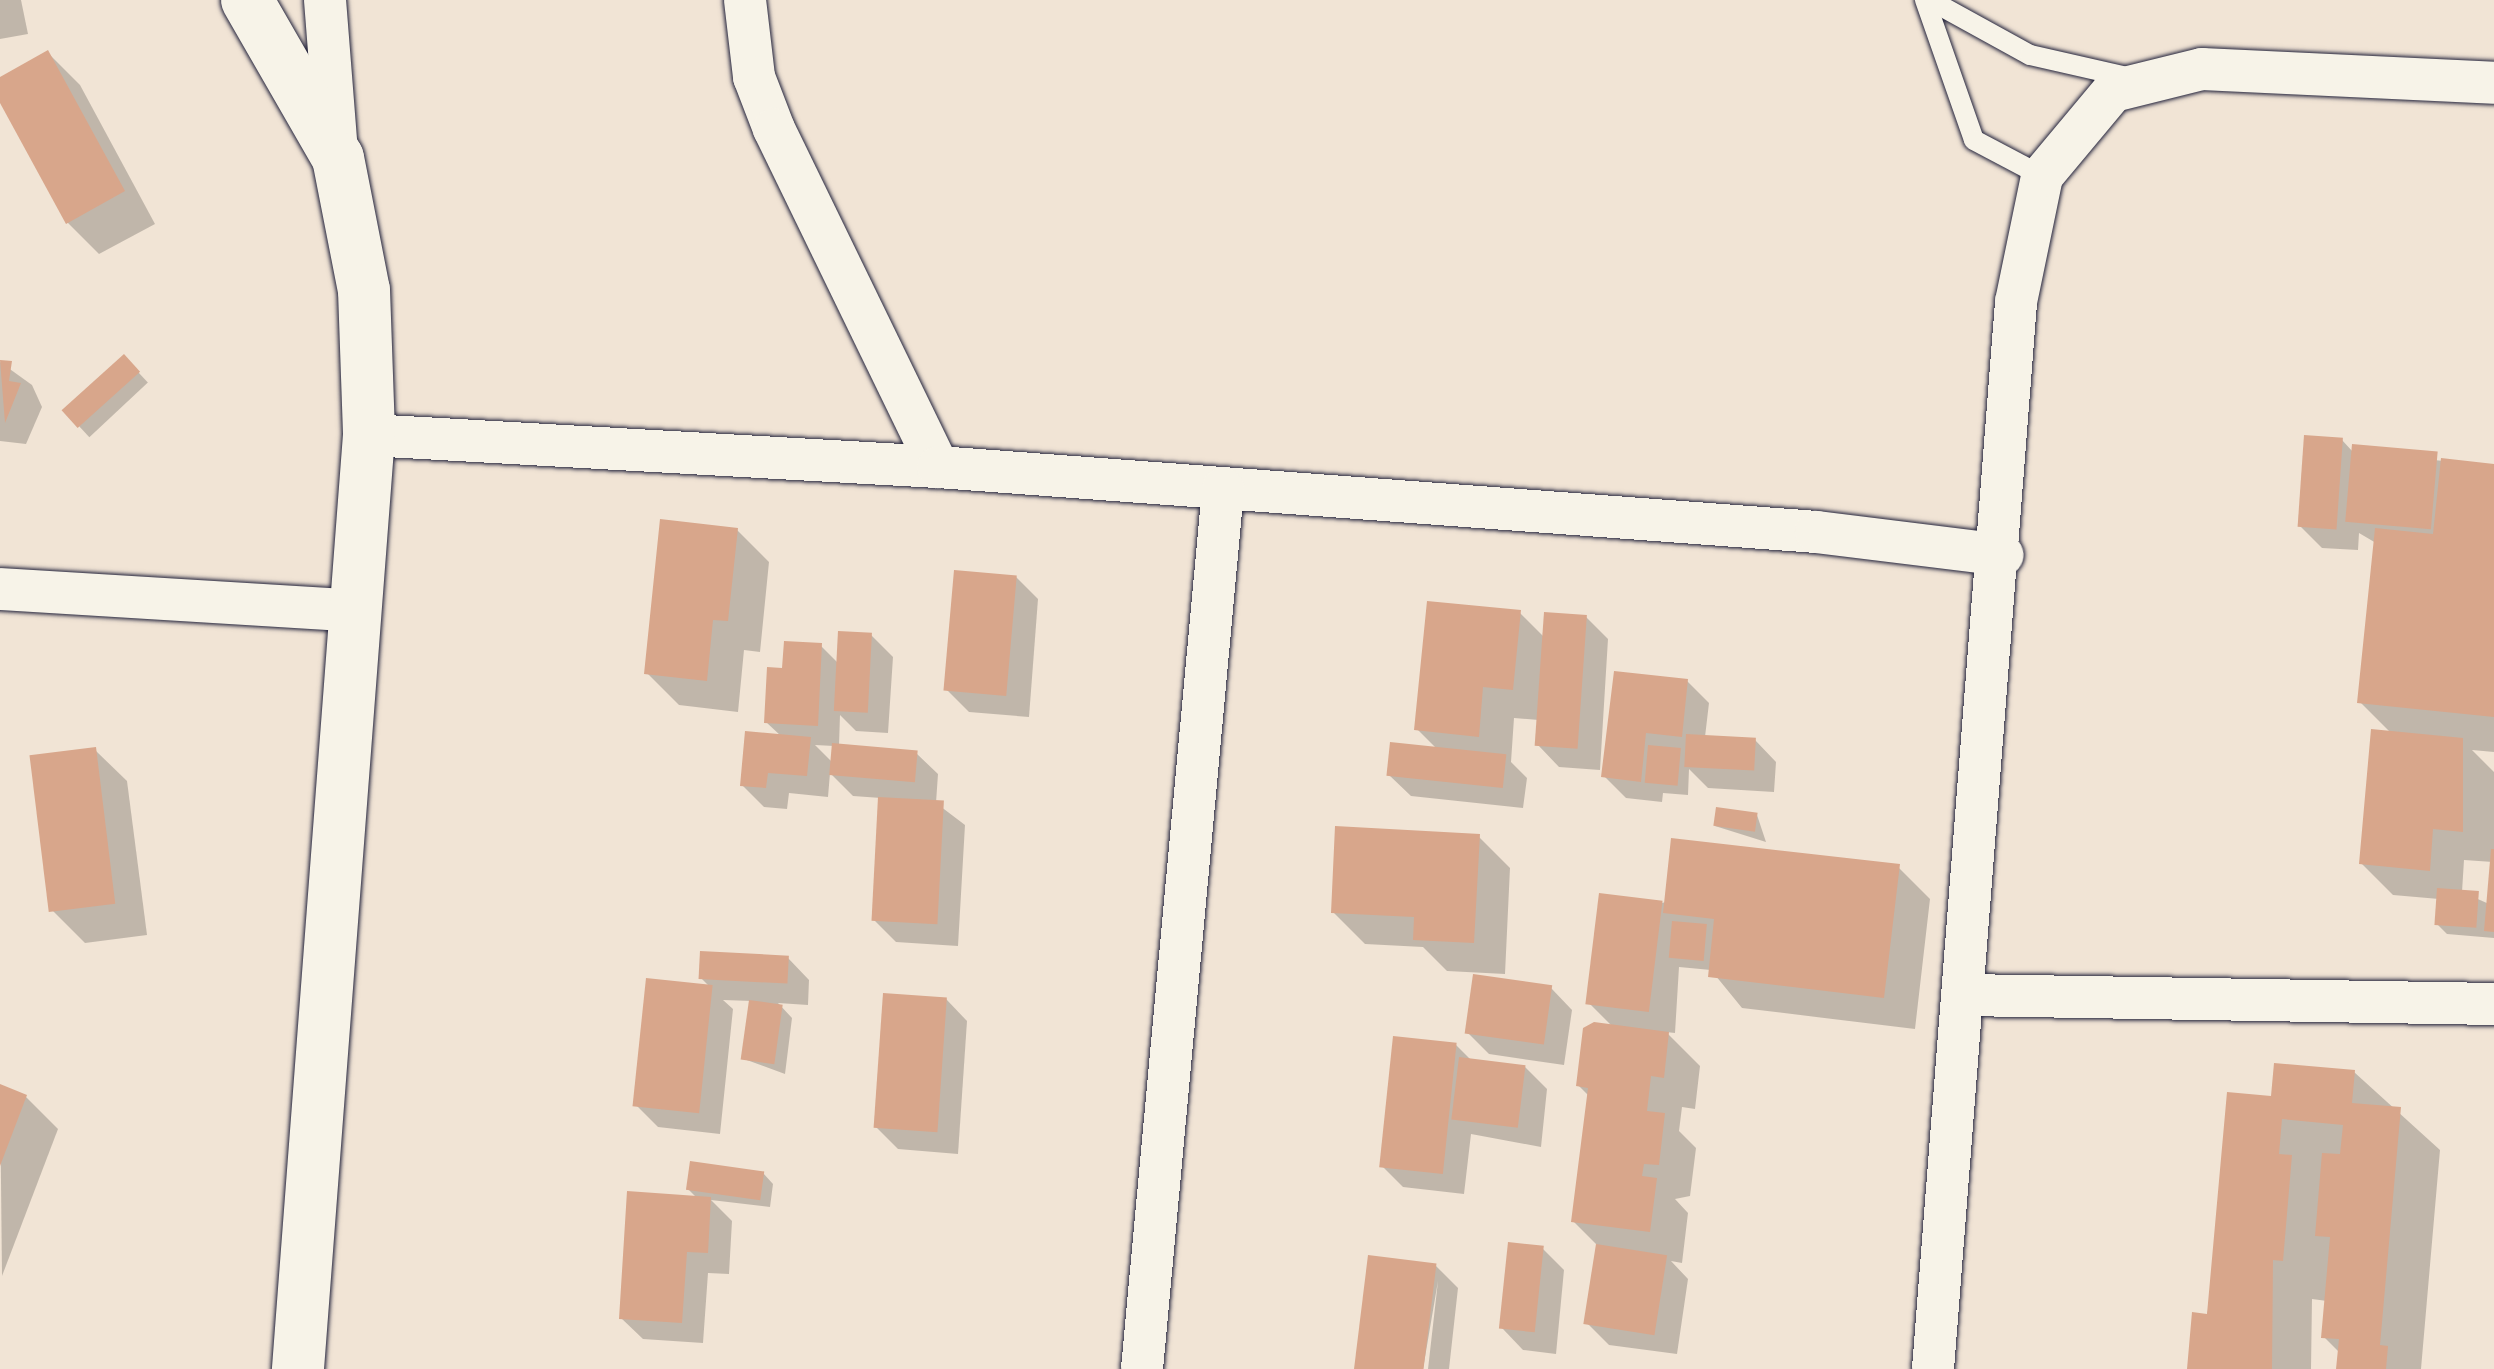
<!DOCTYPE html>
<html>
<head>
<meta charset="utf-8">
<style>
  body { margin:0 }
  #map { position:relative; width:2494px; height:1369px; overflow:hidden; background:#f1e4d5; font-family:Dekko,sans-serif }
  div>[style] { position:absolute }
  .shadow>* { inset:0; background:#0003; transform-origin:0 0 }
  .building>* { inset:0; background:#d8a68b; transform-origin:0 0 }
  .roads { filter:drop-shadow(0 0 2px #22223b) drop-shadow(0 0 2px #22223b) }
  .service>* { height:20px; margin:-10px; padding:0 10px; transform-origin:10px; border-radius:10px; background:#f7f3e8 }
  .minor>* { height:42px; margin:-21px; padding:0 21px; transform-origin:21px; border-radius:21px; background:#f7f3e8 }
  .tertiary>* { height:52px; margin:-26px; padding:0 26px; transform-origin:26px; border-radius:26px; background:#f7f3e8 }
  span { translate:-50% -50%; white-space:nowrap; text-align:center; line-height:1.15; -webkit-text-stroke:8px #f7f3e8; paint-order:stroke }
</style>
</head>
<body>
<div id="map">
  <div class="shadow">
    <i style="clip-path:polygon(0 0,21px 0,28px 34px,0 39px)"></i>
    <i style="clip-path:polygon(48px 53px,80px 85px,155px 224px,99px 254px,68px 223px,0 98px,0 80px)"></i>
    <i style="left:124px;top:357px;width:35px;height:80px;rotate:47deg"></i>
    <i style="clip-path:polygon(0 362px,32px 385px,42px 407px,26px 444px,0 441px)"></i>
    <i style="clip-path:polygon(evenodd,2342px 440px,2353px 452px,2494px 466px,2494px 752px,2472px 750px,2494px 772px,2494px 938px,2447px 934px,2437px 924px,2439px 899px,2393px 895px,2361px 863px,2391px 733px,2360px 702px,2376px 543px,2359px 533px,2358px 550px,2322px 548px,2300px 526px,2342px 440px,2464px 860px,2493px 862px,2489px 904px,2462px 892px,2464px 860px)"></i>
    <i style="clip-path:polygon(737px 530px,769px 562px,760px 652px,744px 650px,738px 712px,679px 705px,647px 673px)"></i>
    <i style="clip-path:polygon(1016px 577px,1038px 599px,1029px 717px,969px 712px,947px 690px)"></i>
    <i style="clip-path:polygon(1520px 613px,1545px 638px,1586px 617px,1608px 639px,1600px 770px,1559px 767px,1538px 745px,1539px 720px,1514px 718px,1511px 762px,1527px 778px,1523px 808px,1411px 796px,1389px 775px,1437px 749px,1417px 729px)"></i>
    <i style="clip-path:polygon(evenodd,871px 635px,893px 657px,888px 733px,856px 731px,840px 715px,839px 746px,916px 753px,938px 774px,936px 803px,965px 825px,958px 946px,896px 942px,874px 920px,881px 798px,853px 796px,830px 773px,828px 797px,789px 793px,787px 809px,764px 807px,742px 785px,782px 737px,766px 722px,784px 671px,821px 646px,838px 663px,871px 635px,815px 745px,834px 746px,832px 762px,815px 745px)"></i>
    <i style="clip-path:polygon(1687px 681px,1709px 703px,1705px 737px,1755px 740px,1776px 762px,1774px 792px,1708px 788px,1689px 769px,1688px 795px,1663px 793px,1662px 802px,1626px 798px,1604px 776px)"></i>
    <i style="clip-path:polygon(95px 750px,127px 781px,147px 935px,85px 943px,53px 911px)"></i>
    <i style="clip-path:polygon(1757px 815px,1766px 842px,1715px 826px)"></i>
    <i style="clip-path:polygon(1478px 836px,1510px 868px,1505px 974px,1447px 971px,1423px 947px,1365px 944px,1333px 912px)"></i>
    <i style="clip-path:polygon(1898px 867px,1930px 899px,1915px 1029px,1742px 1008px,1711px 970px,1679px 967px,1675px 1033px,1666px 1032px,1700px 1066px,1695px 1109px,1682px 1107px,1679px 1131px,1696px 1148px,1690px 1196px,1675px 1199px,1688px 1213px,1682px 1263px,1671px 1261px,1688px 1279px,1677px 1354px,1609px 1345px,1587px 1323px,1598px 1246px,1573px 1221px,1589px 1096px,1578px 1085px,1611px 1025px,1589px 1003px,1661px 903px)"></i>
    <i style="clip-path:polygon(788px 958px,809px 980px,808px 1005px,778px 1003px,792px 1018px,785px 1074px,744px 1059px,752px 1001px,723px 1000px,733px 1009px,720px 1134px,658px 1127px,636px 1105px,711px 988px,701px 978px)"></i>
    <i style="clip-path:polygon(1551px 988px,1572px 1010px,1564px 1065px,1489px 1054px,1467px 1032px)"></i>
    <i style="clip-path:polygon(946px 999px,967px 1021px,958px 1154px,898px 1149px,876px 1127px)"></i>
    <i style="clip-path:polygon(1456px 1045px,1472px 1061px,1525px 1067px,1547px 1089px,1541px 1147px,1471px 1134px,1464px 1194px,1403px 1187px,1382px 1166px)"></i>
    <i style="clip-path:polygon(2354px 1072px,2440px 1150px,2421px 1369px,2338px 1369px,2340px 1353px,2324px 1337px,2327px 1301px,2312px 1299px,2311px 1369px,2190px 1369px,2273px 1099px)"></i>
    <i style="clip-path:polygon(0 1087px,26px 1097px,58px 1129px,2px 1276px)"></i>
    <i style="clip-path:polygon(763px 1173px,773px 1184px,770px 1207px,711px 1200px,732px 1221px,729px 1274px,708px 1273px,703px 1343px,643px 1339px,621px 1318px,698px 1199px,688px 1189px)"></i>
    <i style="clip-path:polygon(1542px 1248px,1564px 1270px,1556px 1354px,1523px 1350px,1502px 1328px)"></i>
    <i style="clip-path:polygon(1436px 1266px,1458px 1288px,1449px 1369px,1428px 1369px,1438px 1281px,1423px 1369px,1358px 1369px)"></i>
  </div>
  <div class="building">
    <i style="clip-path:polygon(48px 50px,125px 191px,66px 224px,0 103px,0 77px)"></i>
    <i style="left:124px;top:354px;width:24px;height:84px;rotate:48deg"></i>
    <i style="clip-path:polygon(0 360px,12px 361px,9px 381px,21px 383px,5px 423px)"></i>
    <i style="left:2304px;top:435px;width:39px;height:92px;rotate:4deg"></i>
    <i style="left:2352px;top:444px;width:86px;height:78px;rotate:5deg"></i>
    <i style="clip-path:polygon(2441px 458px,2494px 464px,2494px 717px,2357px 703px,2375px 528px,2433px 534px)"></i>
    <i style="clip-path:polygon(660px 519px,738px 528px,728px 621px,713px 620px,707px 681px,644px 674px)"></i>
    <i style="left:954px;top:570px;width:63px;height:121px;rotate:5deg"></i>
    <i style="clip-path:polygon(1427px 601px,1521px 610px,1513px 690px,1483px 687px,1479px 737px,1414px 730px)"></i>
    <i style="left:1544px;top:612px;width:43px;height:134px;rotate:4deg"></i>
    <i style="left:838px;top:631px;width:34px;height:80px;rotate:3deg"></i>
    <i style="clip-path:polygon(784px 641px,822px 643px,818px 726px,764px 723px,767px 667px,782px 668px)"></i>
    <i style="clip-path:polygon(1614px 671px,1688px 679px,1682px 737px,1646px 733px,1641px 782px,1601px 777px)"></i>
    <i style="clip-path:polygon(2371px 729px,2463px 738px,2463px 832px,2433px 829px,2430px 871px,2359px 864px)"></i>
    <i style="clip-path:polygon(745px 731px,811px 737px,807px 776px,768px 773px,766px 788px,740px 786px)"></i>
    <i style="left:1686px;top:734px;width:70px;height:33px;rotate:3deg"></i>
    <i style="left:1390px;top:742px;width:117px;height:34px;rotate:6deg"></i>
    <i style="left:832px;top:743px;width:86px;height:32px;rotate:5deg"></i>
    <i style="left:1648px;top:745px;width:33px;height:38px;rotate:5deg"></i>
    <i style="left:96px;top:747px;width:158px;height:67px;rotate:83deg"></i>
    <i style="left:878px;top:797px;width:66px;height:124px;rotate:3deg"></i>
    <i style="left:1716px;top:807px;width:42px;height:19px;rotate:8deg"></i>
    <i style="clip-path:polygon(1335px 826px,1480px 834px,1474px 943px,1413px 940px,1414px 917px,1331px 913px)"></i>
    <i style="clip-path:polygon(1671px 838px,1900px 864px,1884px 998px,1708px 977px,1714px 919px,1663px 913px)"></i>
    <i style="clip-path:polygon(2491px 849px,2494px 849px,2494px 932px,2484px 931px)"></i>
    <i style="left:2437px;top:888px;width:42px;height:37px;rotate:4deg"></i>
    <i style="left:1599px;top:893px;width:64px;height:112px;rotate:7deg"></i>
    <i style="left:1672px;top:921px;width:35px;height:37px;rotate:5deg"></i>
    <i style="left:700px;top:951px;width:89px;height:28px;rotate:3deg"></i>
    <i style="left:1473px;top:974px;width:80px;height:60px;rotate:8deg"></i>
    <i style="left:646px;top:978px;width:67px;height:129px;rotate:6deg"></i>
    <i style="left:883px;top:993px;width:64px;height:135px;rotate:4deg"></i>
    <i style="left:749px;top:1000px;width:34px;height:60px;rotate:8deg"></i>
    <i style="clip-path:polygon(1594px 1022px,1669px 1032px,1664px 1078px,1651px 1076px,1647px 1111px,1665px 1113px,1659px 1165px,1644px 1164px,1642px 1176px,1657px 1178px,1650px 1232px,1571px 1222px,1588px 1088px,1576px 1086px,1583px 1028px)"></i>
    <i style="left:1393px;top:1036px;width:64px;height:132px;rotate:6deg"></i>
    <i style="left:1459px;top:1057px;width:67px;height:63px;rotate:7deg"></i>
    <i style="clip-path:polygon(2274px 1063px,2355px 1070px,2352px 1103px,2401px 1107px,2380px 1345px,2388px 1346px,2386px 1369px,2336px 1369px,2339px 1339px,2321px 1338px,2330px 1237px,2315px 1236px,2322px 1153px,2340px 1154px,2343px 1125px,2282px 1119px,2279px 1154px,2292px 1155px,2283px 1261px,2273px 1260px,2272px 1369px,2187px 1369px,2192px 1312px,2207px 1314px,2227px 1092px,2271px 1096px)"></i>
    <i style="clip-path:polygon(0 1084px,27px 1095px,0 1166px)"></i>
    <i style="left:690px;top:1161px;width:75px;height:29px;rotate:8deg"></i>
    <i style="clip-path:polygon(627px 1191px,711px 1197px,708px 1253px,687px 1252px,682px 1323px,619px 1319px)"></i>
    <i style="left:1508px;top:1242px;width:36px;height:87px;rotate:6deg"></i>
    <i style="left:1596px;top:1244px;width:72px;height:81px;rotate:9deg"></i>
    <i style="left:1368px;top:1255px;width:69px;height:115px;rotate:7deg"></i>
  </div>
  <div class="roads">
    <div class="service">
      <i style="left:1925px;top:0;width:148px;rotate:70.7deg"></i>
      <i style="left:1974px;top:140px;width:77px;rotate:27.9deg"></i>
      <i style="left:1930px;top:0;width:114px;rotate:28.8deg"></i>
      <i style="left:2030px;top:55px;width:104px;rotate:12.8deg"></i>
    </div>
    <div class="minor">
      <i style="left:325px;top:0;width:153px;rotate:85.5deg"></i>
      <i style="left:745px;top:0;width:78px;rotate:83.3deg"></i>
      <i style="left:754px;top:77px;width:56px;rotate:69deg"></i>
      <i style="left:774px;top:129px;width:376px;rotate:64.1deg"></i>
      <i style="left:369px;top:435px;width:570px;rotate:3.22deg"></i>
      <i style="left:938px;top:467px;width:880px;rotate:4.23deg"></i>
      <i style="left:1816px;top:532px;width:188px;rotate:7deg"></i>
      <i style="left:0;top:589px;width:357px;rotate:3.5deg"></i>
      <i style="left:1965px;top:995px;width:529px;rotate:0.97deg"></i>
      <i style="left:1142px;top:1369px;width:884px;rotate:-84.74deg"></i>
      <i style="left:1933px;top:1369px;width:1070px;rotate:-85.55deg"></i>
      <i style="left:2016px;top:302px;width:129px;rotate:-78.3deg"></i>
      <i style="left:2042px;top:176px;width:111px;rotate:-50.1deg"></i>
      <i style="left:2113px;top:91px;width:92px;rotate:-13.9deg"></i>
      <i style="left:2202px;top:69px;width:292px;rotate:2.7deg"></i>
    </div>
    <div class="tertiary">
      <i style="left:247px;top:0;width:182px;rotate:60.1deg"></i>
      <i style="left:338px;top:158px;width:135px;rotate:78.9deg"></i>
      <i style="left:364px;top:290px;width:145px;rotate:88deg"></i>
      <i style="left:369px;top:435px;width:937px;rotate:94.35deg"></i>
    </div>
  </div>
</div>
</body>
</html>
